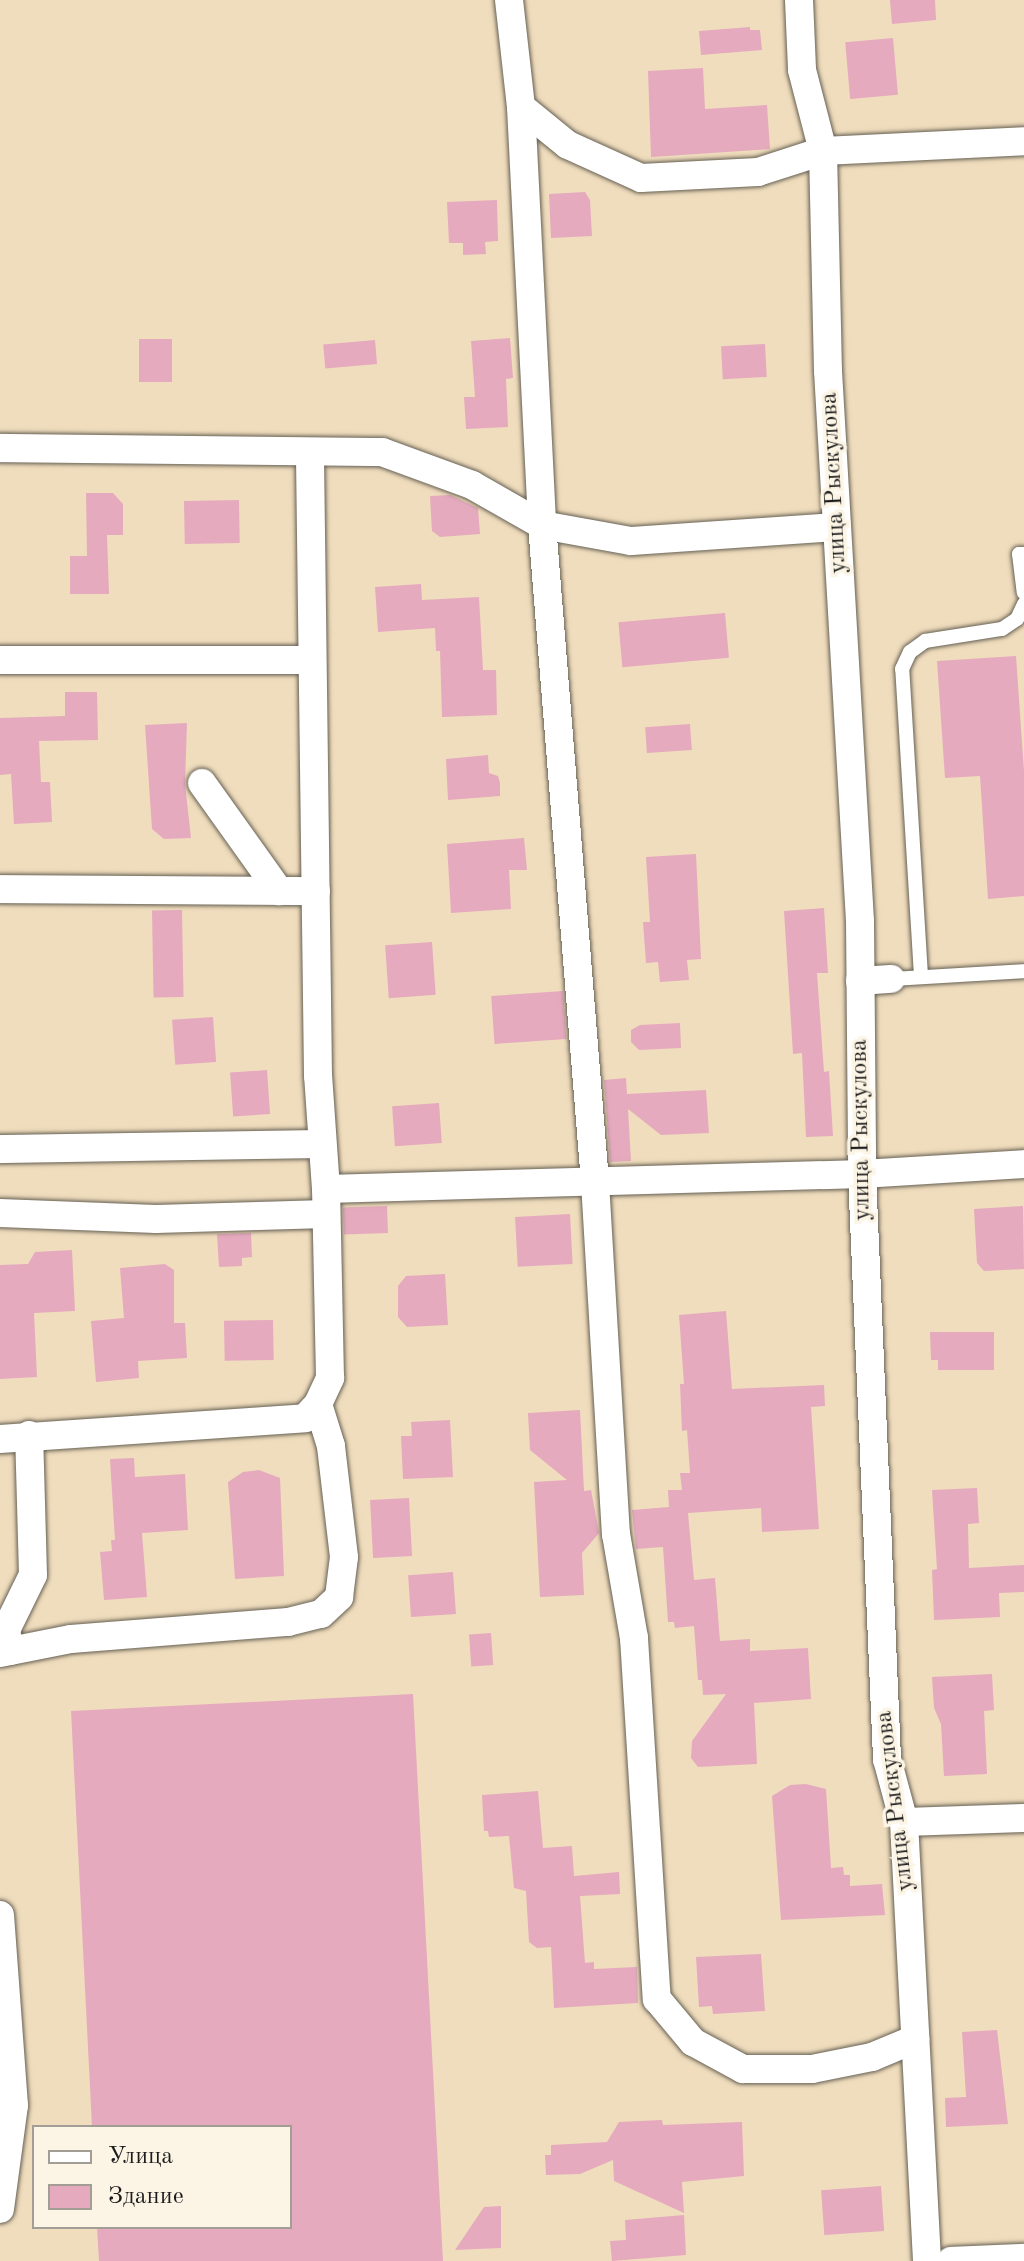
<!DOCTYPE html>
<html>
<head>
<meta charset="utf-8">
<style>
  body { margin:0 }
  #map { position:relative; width:1024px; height:2261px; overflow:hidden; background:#f0ddbd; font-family:"Old Standard TT",serif }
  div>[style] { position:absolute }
  .building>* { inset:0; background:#e5aabe; transform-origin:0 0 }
  .roads { filter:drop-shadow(0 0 2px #666054) drop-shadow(0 0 2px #666054) }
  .service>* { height:14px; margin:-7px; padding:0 7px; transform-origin:7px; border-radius:7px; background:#fff }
  .minor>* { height:28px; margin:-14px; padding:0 14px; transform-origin:14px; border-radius:14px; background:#fff }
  span { translate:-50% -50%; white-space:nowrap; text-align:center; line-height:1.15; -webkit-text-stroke:7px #fcf5e5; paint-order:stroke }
  .street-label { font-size:24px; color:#1c1c1c }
  .legend { position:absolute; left:32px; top:2125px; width:260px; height:104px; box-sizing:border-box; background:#fcf5e5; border:2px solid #a29e95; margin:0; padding:10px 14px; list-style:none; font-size:24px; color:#1c1c1c }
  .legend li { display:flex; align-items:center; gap:16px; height:40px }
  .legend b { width:40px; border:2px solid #a29e95 }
</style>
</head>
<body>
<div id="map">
  <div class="building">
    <i style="clip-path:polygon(890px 0,935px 0,936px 20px,892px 24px)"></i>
    <i style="clip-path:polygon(750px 27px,750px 30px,760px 30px,762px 50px,701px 55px,699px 31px)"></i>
    <i style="left:893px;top:38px;width:57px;height:48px;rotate:85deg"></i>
    <i style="clip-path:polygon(703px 68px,705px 109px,767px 105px,770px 149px,651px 157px,648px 71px)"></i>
    <i style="clip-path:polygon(585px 192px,590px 200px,592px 236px,551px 238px,549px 194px)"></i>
    <i style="clip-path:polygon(497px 200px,498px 241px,485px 242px,486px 254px,463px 255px,463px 243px,449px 243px,447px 202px)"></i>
    <i style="clip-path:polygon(510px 338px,513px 378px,506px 379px,508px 427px,466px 429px,464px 397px,475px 397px,471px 341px)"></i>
    <i style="left:139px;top:339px;width:33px;height:43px"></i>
    <i style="left:375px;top:340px;width:24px;height:52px;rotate:85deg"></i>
    <i style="left:765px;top:344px;width:33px;height:44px;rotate:87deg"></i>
    <i style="clip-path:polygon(86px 493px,113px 493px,123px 504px,123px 535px,107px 535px,109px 594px,70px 594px,70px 556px,87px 556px)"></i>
    <i style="clip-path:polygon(450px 495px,478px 508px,480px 534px,440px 537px,432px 531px,430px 496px)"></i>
    <i style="left:239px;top:500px;width:43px;height:55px;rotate:89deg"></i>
    <i style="clip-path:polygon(421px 584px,422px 600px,479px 597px,483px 670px,496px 670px,497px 715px,442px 717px,440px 651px,436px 651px,435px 628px,378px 632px,375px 587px)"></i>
    <i style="left:725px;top:613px;width:45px;height:107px;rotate:85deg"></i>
    <i style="clip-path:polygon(1016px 656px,1024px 771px,1024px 896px,988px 899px,980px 776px,945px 778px,937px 661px)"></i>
    <i style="clip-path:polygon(65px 692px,97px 692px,98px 740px,39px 741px,41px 782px,50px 782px,52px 822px,14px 824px,11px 774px,0 775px,0 718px,65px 716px)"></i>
    <i style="clip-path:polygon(187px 723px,185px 784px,191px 838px,164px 839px,152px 829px,145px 725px)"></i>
    <i style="left:690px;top:724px;width:26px;height:45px;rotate:86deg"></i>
    <i style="clip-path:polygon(488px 755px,489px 773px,498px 776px,500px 783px,500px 796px,448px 800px,446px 759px)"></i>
    <i style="clip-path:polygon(524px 838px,527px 870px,509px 870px,511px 909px,451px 913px,447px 844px)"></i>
    <i style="clip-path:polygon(696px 854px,701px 959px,687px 960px,689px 980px,660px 982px,658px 962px,646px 963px,643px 922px,650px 922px,646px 857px)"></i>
    <i style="clip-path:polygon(824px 908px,828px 973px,817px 973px,824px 1072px,829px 1071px,833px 1136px,806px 1137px,802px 1053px,793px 1054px,784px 911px)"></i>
    <i style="left:182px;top:910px;width:87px;height:30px;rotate:89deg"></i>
    <i style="left:432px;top:942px;width:53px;height:47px;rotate:86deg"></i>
    <i style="left:563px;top:991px;width:48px;height:72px;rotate:86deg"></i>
    <i style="left:213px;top:1017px;width:45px;height:41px;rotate:86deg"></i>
    <i style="clip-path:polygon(680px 1023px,681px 1048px,639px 1050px,631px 1042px,631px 1030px,640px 1025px)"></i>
    <i style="left:267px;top:1070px;width:44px;height:37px;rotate:86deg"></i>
    <i style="clip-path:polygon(626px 1078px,627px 1094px,706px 1090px,709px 1133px,661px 1135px,628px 1109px,631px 1161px,610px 1162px,604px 1080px)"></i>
    <i style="left:439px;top:1103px;width:40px;height:47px;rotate:86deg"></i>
    <i style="left:387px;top:1206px;width:27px;height:44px;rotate:88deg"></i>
    <i style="clip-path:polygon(1023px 1206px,1024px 1269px,984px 1271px,977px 1263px,974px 1209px)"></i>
    <i style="left:570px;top:1214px;width:50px;height:55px;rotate:87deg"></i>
    <i style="clip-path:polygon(251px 1233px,252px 1257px,242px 1258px,242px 1266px,219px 1267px,217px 1234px)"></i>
    <i style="clip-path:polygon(72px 1250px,75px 1311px,34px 1313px,37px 1377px,0 1379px,0 1265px,28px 1264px,35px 1252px)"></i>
    <i style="clip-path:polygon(165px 1264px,174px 1270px,174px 1323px,185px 1323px,187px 1358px,138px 1361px,139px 1378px,96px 1382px,91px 1321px,124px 1318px,120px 1268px)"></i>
    <i style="clip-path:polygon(445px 1274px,448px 1325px,407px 1327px,398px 1317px,398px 1286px,406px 1276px)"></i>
    <i style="clip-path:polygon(726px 1311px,732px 1389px,824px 1385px,825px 1406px,811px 1407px,819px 1529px,762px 1532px,761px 1508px,688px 1513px,694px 1580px,715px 1578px,720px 1641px,750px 1639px,750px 1651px,808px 1648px,811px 1699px,754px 1703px,757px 1764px,698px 1767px,691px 1758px,692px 1741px,726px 1694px,703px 1695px,702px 1680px,698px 1680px,694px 1626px,675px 1628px,674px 1622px,668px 1622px,663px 1547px,636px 1549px,632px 1510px,669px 1507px,668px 1490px,682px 1490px,680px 1473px,690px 1473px,687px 1430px,682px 1431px,680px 1384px,684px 1384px,679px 1315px)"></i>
    <i style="left:273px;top:1320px;width:40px;height:49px;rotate:89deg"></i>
    <i style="clip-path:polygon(930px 1332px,994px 1332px,994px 1370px,938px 1370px,938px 1360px,931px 1360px)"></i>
    <i style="clip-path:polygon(580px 1410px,584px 1491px,591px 1490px,599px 1533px,582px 1553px,584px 1595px,540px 1597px,534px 1482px,567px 1480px,530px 1450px,528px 1413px)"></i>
    <i style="clip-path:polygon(450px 1420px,453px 1477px,403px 1479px,401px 1436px,412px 1436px,411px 1422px)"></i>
    <i style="clip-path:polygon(134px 1458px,135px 1477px,185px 1474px,188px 1530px,142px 1533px,147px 1597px,104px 1600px,100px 1552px,112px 1551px,111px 1540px,115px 1540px,110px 1459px)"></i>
    <i style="clip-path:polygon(259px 1470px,280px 1478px,284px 1576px,235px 1579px,228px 1482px,243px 1472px)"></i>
    <i style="clip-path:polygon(977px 1488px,979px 1523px,968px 1524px,969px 1568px,1024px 1565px,1024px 1592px,999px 1593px,1000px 1617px,934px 1620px,932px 1570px,937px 1569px,932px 1490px)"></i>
    <i style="left:409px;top:1498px;width:58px;height:39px;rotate:87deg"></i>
    <i style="left:453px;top:1572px;width:42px;height:45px;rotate:86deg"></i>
    <i style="left:491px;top:1633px;width:32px;height:22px;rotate:86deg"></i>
    <i style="clip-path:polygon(992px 1674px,994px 1710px,984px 1711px,987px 1774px,944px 1776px,941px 1724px,934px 1708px,932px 1677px)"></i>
    <i style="clip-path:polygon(413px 1694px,443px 2261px,99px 2261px,97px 2227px,290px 2227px,290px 2127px,92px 2127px,71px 1711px)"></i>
    <i style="clip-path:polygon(806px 1784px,826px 1789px,831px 1868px,843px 1867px,844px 1875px,850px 1875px,850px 1886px,882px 1884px,885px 1915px,781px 1920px,772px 1796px,790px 1785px)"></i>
    <i style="clip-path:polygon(538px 1791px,543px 1848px,572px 1846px,574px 1876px,619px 1872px,620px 1894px,580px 1896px,585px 1963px,594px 1962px,594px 1969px,637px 1967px,638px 2003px,554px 2008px,551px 1947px,537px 1948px,529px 1942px,526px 1891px,514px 1888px,509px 1836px,489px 1837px,488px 1831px,484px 1831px,482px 1795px)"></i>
    <i style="clip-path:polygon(761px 1954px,765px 2011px,713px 2014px,712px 2006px,699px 2007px,696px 1957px)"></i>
    <i style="clip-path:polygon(997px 2030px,1008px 2124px,946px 2127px,945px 2098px,966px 2097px,962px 2032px)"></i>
    <i style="clip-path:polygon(662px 2120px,663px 2125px,742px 2122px,744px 2176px,682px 2182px,684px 2213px,614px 2181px,613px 2160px,580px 2174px,546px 2175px,545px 2155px,551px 2155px,551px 2145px,607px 2142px,619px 2122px)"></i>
    <i style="left:881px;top:2186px;width:45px;height:60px;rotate:86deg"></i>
    <i style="clip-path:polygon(501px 2206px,501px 2248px,455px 2250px,484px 2207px)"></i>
    <i style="clip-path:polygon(684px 2215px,686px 2255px,612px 2261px,610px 2241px,626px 2240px,625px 2220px)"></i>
  </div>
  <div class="roads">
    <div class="service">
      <i style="left:1024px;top:554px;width:5px;rotate:180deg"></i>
      <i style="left:1019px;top:554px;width:39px;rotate:83deg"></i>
      <i style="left:921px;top:976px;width:308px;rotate:-93.5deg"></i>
      <i style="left:902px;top:669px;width:19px;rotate:-65deg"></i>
      <i style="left:910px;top:652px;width:19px;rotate:-36deg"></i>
      <i style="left:925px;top:641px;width:78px;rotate:-8.9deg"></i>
      <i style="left:1002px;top:629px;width:18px;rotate:-34deg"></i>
      <i style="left:1017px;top:619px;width:17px;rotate:-65deg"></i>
      <i style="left:891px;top:979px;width:133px;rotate:-3.4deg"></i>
    </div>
    <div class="minor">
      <i style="left:509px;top:0;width:108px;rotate:83.6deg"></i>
      <i style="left:521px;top:107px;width:60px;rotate:39deg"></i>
      <i style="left:568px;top:145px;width:80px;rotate:24.3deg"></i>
      <i style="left:641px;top:178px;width:117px;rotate:-2.9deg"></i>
      <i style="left:758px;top:172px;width:68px;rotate:-17.9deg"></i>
      <i style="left:823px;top:151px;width:201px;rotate:-2.8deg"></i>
      <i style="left:799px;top:0;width:70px;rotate:87.5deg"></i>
      <i style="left:802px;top:70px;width:84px;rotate:75.5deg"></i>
      <i style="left:823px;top:151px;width:220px;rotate:88.7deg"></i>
      <i style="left:828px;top:371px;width:551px;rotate:86.67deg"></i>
      <i style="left:860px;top:921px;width:253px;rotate:89.5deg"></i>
      <i style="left:862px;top:1174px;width:586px;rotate:87.55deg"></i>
      <i style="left:887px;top:1759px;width:65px;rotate:74.9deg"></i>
      <i style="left:904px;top:1822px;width:440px;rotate:87deg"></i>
      <i style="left:521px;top:107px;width:419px;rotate:87.1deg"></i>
      <i style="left:542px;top:525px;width:659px;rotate:85.39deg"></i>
      <i style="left:595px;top:1182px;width:353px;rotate:86.6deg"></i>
      <i style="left:616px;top:1534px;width:106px;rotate:80.2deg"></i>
      <i style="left:634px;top:1638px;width:362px;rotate:86.4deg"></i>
      <i style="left:657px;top:1999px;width:56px;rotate:50.1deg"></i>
      <i style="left:693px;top:2042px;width:57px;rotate:28.4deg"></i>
      <i style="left:743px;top:2069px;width:69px"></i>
      <i style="left:812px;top:2069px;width:61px;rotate:-11.3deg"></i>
      <i style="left:872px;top:2057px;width:47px;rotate:-22.7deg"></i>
      <i style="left:0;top:448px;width:382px;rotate:0.6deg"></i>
      <i style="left:382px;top:452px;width:96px;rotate:20.1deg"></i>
      <i style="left:472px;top:485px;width:81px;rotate:29.7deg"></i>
      <i style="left:542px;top:525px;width:90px;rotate:10.2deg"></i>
      <i style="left:631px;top:541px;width:206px;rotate:-3.9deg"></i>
      <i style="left:0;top:660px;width:312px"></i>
      <i style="left:202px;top:783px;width:133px;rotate:54.5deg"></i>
      <i style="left:0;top:889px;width:316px;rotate:0.4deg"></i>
      <i style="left:860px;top:981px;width:31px;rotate:-4deg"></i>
      <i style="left:0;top:1149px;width:322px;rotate:-0.9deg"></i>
      <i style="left:326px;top:1189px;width:536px;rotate:-1.6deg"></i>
      <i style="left:862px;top:1174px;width:162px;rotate:-3.5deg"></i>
      <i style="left:0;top:1213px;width:156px;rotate:2.2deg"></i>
      <i style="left:156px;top:1219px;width:170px;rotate:-1.7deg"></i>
      <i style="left:0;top:1439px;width:306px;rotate:-3.9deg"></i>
      <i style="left:305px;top:1418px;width:19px;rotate:-47deg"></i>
      <i style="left:318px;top:1404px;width:29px;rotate:-65deg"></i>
      <i style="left:330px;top:1378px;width:189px;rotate:-91.2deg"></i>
      <i style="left:326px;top:1189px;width:113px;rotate:-94deg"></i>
      <i style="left:318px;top:1076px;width:622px;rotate:-90.74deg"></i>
      <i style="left:10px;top:1651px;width:21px;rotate:-101deg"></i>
      <i style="left:6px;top:1630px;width:61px;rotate:-63.9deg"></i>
      <i style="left:33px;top:1575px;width:140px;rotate:-91.6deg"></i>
      <i style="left:0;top:1653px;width:72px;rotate:-11.2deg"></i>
      <i style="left:71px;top:1639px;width:218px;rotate:-4.5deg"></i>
      <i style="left:288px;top:1622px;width:34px;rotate:-14deg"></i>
      <i style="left:321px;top:1614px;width:25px;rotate:-43deg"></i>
      <i style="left:339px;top:1597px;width:40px;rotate:-82.9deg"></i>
      <i style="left:344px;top:1557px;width:112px;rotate:-96.7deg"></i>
      <i style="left:331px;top:1446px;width:44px;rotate:-107.2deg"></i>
      <i style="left:904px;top:1822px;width:120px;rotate:-1.9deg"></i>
      <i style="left:0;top:1915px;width:191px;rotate:85.8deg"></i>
      <i style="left:14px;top:2105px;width:105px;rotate:97.7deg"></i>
      <i style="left:951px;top:2261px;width:73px;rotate:-2.4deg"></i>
    </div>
  </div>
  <div class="street-label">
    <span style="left:835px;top:483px;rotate:-93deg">улица Рыскулова</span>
    <span style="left:862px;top:1130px;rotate:-91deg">улица Рыскулова</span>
    <span style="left:896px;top:1801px;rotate:-97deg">улица Рыскулова</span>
  </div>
  <ul class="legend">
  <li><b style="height:10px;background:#fff"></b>Улица</li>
  <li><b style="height:22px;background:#e5aabe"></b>Здание</li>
  </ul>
</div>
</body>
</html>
